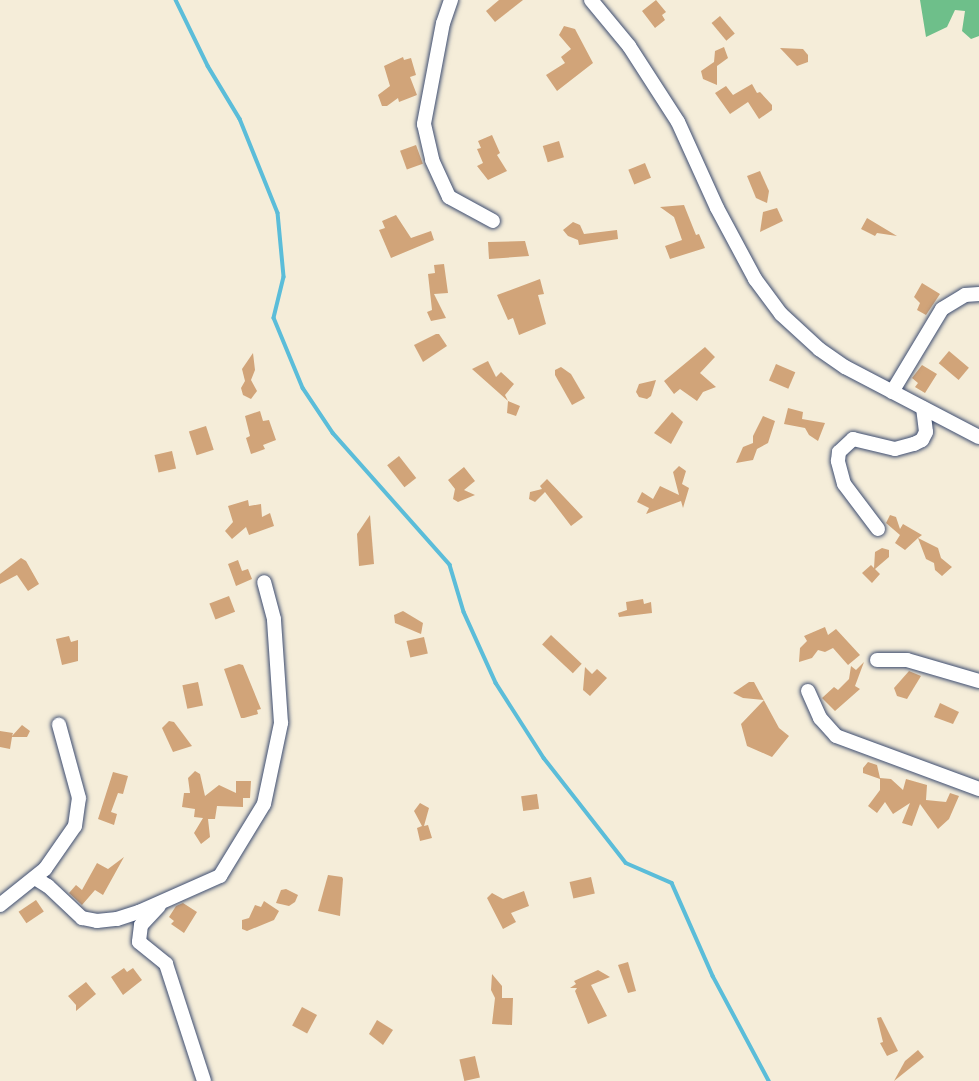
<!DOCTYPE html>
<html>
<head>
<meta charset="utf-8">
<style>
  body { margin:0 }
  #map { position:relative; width:979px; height:1081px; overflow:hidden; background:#f5edd9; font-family:"Balsamiq Sans",sans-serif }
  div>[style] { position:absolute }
  .forest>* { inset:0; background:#6ebf8a }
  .stream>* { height:3.5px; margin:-1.75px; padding:0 1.75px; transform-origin:1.75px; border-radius:1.75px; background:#5bbdd9 }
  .building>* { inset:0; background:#d1a479; transform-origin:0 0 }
  .roads { filter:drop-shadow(0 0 2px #3c4c70) drop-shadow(0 0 2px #3c4c70) }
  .minor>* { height:14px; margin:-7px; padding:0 7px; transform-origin:7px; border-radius:7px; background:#fff }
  span { translate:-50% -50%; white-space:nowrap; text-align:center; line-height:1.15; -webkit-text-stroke:5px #fdfcf7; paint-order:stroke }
</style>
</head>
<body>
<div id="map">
  <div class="forest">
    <i style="clip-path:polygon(920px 0,979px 0,979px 36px,971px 39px,962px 31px,965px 11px,955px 10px,947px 27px,926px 37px)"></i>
  </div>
  <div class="stream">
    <i style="left:176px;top:0;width:73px;rotate:64.1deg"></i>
    <i style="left:208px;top:66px;width:62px;rotate:58.9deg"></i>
    <i style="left:240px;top:119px;width:101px;rotate:68deg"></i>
    <i style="left:278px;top:213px;width:64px;rotate:84.6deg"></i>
    <i style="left:284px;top:277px;width:42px;rotate:103.7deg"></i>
    <i style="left:274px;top:318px;width:76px;rotate:67.5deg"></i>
    <i style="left:303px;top:388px;width:54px;rotate:56.3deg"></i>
    <i style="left:333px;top:433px;width:176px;rotate:48.4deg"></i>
    <i style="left:450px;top:565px;width:49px;rotate:73.4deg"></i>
    <i style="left:464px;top:612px;width:78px;rotate:65.7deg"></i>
    <i style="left:496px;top:683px;width:89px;rotate:57.4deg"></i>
    <i style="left:544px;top:758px;width:133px;rotate:52deg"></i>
    <i style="left:626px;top:863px;width:50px;rotate:23.5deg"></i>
    <i style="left:672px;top:883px;width:102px;rotate:66.2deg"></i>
    <i style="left:713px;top:976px;width:119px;rotate:61.9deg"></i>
  </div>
  <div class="building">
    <i style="clip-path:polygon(499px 0,523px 0,495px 22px,486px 11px)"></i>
    <i style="clip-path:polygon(656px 0,666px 12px,662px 15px,665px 20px,655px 28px,642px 11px)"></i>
    <i style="left:720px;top:16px;width:23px;height:11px;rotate:50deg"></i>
    <i style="clip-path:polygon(564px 26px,575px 29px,593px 63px,557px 91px,546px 75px,565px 63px,561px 57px,571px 49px,559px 35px)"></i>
    <i style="clip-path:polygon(724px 47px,728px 58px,717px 66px,717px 85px,703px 79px,701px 71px,714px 62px,715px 51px)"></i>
    <i style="clip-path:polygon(780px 48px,803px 49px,808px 55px,808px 62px,797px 66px)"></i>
    <i style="clip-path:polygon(403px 57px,404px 60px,411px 58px,416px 75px,410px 77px,417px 95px,399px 102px,398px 98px,387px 106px,382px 106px,378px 95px,390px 86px,384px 66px)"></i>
    <i style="clip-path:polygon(752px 84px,757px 93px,760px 92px,772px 105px,772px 110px,759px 119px,748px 102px,730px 114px,715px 93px,726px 86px,733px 95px)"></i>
    <i style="clip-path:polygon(492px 135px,500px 153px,497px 155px,507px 171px,488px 180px,477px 166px,483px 163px,477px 149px,481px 148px,478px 141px)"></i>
    <i style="left:559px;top:141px;width:17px;height:17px;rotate:73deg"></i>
    <i style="left:416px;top:145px;width:20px;height:17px;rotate:70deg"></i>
    <i style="left:645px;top:163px;width:16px;height:18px;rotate:68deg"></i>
    <i style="clip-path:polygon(760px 171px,769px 191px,767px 203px,756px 198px,747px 176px)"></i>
    <i style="clip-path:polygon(684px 205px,696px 235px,699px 234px,705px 248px,670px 259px,665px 246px,682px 240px,674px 217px,660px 207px)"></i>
    <i style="clip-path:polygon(777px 208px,783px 221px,760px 232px,763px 212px)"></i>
    <i style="clip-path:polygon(396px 215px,411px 238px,431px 231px,434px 240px,391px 258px,379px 230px,385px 228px,382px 221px)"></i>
    <i style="clip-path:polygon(867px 218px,897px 236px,877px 233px,875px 236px,861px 229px)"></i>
    <i style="clip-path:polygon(573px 222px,580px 225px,584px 234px,617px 230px,618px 239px,579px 245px,578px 240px,568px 236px,563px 230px)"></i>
    <i style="clip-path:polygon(488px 242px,525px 241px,529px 256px,489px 259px)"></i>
    <i style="clip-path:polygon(444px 264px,448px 293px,434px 294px,446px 318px,431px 321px,427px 312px,432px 310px,428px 274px,435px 273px,434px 265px)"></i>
    <i style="clip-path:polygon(540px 279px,544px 294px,538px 295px,546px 324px,519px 335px,513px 318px,508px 320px,497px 295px)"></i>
    <i style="clip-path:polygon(922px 283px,940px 294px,926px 315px,917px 310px,920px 303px,914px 297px)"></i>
    <i style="clip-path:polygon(436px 334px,439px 334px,447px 346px,423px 362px,414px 345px)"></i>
    <i style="clip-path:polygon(705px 347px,715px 357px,700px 373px,716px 387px,703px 392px,697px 401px,680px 389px,674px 394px,664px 381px)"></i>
    <i style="left:949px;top:351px;width:26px;height:16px;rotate:40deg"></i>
    <i style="clip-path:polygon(253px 353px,255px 370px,251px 380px,257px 391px,251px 399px,243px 395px,241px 388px,245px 381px,242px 369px)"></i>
    <i style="clip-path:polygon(488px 361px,496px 377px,501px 372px,514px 384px,505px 395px,508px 401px,520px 406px,516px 416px,507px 413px,508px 401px,472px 369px)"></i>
    <i style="left:776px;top:364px;width:21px;height:18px;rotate:23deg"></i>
    <i style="clip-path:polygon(922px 365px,937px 374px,925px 393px,915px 387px,918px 383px,912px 378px)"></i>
    <i style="clip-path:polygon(561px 367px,571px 374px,585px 398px,572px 405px,555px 375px,555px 370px)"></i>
    <i style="clip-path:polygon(656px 380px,651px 396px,647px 399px,639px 397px,636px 392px,639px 384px)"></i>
    <i style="clip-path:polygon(788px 408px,803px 412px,802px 419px,825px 423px,818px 441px,809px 435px,805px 428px,784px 424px)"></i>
    <i style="clip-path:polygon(260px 411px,263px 421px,269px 420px,276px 440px,263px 445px,265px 449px,251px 454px,246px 438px,250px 436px,245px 416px)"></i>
    <i style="clip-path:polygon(672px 412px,683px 422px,671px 444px,654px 433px)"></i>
    <i style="clip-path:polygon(763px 416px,775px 421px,768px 443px,757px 449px,753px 460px,736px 463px,743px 447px,753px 443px,753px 436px)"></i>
    <i style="left:206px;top:426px;width:25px;height:18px;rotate:72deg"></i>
    <i style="left:172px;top:451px;width:18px;height:18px;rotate:77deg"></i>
    <i style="left:399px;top:456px;width:28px;height:15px;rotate:52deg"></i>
    <i style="clip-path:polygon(679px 466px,686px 471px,682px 484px,689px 488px,683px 508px,681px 501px,646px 514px,649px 508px,637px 502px,642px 492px,653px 499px,660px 486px,679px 495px,673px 472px)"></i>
    <i style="clip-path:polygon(464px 467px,475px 481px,464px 490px,475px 495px,458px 502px,453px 499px,455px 489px,448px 480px)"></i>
    <i style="clip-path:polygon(547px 479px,583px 517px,571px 526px,545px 492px,535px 502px,529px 499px,530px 492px,542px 489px,540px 486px)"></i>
    <i style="clip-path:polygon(248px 500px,249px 506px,261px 504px,262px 517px,270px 513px,274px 526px,249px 535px,246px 527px,232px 539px,225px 531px,233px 522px,228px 506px)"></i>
    <i style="clip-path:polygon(370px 515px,374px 564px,359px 566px,357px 534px)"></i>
    <i style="clip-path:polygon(890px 515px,896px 517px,900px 529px,903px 524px,922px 535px,918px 538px,938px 548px,941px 558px,952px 567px,942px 576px,935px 570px,934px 563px,926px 559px,918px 538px,905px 550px,895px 543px,900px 535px,886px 523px)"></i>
    <i style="clip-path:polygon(882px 548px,889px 550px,889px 557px,875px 569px,880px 574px,872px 583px,862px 573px,871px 565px,874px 568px,875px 552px)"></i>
    <i style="clip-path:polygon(21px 558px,26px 561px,39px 584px,28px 591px,17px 575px,0 584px,0 574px)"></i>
    <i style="clip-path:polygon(238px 560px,242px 571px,248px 569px,252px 579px,236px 586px,228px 564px)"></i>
    <i style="left:229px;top:596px;width:17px;height:21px;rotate:69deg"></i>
    <i style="clip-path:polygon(643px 599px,644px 604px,651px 602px,652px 613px,619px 617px,618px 613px,627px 610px,626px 602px)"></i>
    <i style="clip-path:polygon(403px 611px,423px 623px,421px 634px,395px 623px,394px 615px)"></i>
    <i style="clip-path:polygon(825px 627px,828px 635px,836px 629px,860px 655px,848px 665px,833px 648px,825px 652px,818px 650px,812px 658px,799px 662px,800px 648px,807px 641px,804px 636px)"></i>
    <i style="left:551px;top:635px;width:42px;height:13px;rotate:43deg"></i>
    <i style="clip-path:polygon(69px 636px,71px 642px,78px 640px,78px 661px,62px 665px,56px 639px)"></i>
    <i style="left:424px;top:637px;width:17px;height:18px;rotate:77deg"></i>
    <i style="clip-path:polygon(864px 662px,855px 686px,860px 689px,835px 711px,822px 698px,834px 687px,838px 690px,849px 679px,851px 666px,856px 670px)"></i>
    <i style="clip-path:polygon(239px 664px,243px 665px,261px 709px,257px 710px,258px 714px,244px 718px,241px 718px,224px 669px)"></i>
    <i style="clip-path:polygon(585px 667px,592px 674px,597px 669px,607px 678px,590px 696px,583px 690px)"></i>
    <i style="clip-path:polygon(909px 671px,921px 676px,907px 699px,897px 696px,894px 688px)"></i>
    <i style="left:198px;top:682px;width:24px;height:16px;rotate:78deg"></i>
    <i style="clip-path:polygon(749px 682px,754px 682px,779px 728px,789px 736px,772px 757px,747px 746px,741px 724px,764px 700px,743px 698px,733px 693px)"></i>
    <i style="clip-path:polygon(940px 703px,959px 712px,953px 724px,934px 717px)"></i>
    <i style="clip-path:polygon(169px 721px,174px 722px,192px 746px,173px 752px,162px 728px)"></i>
    <i style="clip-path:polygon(22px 725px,30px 731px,27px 737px,12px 737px,10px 749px,0 747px,0 731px,13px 733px,12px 736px)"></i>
    <i style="clip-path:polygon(868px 762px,877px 765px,880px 778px,891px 779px,903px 790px,906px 779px,927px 785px,926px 800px,946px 802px,950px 793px,959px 796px,949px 819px,938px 829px,920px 804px,912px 826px,902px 823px,910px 803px,893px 814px,885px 802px,877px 813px,868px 806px,880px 790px,880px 779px,863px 773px,863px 768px)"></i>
    <i style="clip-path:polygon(195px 771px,200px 774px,205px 796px,219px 785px,236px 793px,236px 781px,251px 781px,250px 798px,243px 798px,243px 807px,217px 806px,215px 819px,208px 819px,210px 837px,201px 844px,194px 833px,203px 818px,194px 817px,195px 809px,182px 807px,184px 793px,190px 793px,188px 778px)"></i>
    <i style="clip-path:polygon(113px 772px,128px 776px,123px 794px,118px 793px,111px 812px,117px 814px,114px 825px,98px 819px)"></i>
    <i style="left:537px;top:794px;width:15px;height:16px;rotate:82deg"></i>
    <i style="clip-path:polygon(420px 803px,429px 808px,424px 826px,428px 825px,432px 838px,420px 841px,417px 828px,422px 826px,414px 811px)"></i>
    <i style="clip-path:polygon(124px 857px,103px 895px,95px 890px,82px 905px,69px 893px,76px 885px,82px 890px,97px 863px,108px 869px)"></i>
    <i style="clip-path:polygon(328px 875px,342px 877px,343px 879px,340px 916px,318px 911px)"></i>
    <i style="left:591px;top:877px;width:17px;height:22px;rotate:77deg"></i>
    <i style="clip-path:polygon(286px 889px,298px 895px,295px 902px,289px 906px,276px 903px,281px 890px)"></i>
    <i style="clip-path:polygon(524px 891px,529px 906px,511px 913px,516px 922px,503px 929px,487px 898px,492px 893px,503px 899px)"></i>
    <i style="left:36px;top:900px;width:14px;height:21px;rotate:56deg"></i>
    <i style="clip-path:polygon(264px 901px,279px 911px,274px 920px,247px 931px,242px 929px,242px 920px,249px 918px,255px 905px,261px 907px)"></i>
    <i style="clip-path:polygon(183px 903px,197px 912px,184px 933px,171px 924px,174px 921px,169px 917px,176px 906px)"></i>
    <i style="clip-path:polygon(628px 962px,636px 991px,628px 993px,618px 965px)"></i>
    <i style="clip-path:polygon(124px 968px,127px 972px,133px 968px,142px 980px,123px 995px,111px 977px)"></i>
    <i style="clip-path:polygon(598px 970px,610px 977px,591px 985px,607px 1016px,588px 1024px,575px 991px,577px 988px,570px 988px,576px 984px,574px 981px)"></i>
    <i style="clip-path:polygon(492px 974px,502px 986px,502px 998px,513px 998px,512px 1025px,492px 1024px,495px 998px,491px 990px)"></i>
    <i style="clip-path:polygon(86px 982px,96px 994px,76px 1011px,76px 1005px,68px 996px)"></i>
    <i style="left:302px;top:1007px;width:17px;height:21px;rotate:28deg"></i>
    <i style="clip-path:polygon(881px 1017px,898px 1051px,887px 1056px,880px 1043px,883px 1042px,877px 1018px)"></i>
    <i style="clip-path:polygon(377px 1020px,393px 1030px,383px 1045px,369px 1034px)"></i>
    <i style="clip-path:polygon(918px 1050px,924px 1057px,894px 1081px,905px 1061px)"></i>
    <i style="left:475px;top:1056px;width:22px;height:16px;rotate:77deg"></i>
  </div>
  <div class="roads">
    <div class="minor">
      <i style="left:451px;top:0;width:24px;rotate:109deg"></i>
      <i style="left:443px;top:23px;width:103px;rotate:100.7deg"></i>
      <i style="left:424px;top:124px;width:37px;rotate:77deg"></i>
      <i style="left:432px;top:160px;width:41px;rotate:65.3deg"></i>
      <i style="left:449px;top:197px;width:50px;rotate:28.6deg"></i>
      <i style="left:591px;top:0;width:60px;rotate:50.4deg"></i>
      <i style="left:629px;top:46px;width:90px;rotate:57.2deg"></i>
      <i style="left:678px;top:122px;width:94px;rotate:65.6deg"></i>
      <i style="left:717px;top:208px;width:81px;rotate:61.8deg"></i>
      <i style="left:755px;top:279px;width:44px;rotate:53.4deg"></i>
      <i style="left:781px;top:314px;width:52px;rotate:42.6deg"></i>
      <i style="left:819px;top:349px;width:32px;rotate:35deg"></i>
      <i style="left:845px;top:367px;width:151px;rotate:27.6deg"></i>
      <i style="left:892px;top:392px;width:97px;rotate:-58.9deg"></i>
      <i style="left:942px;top:309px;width:27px;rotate:-31deg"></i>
      <i style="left:965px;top:295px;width:14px;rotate:-4deg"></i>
      <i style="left:878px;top:529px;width:56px;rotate:-127.1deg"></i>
      <i style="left:844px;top:484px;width:24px;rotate:-105deg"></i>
      <i style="left:838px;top:461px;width:9px;rotate:-84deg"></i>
      <i style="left:839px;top:452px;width:19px;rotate:-43deg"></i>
      <i style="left:853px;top:439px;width:43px;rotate:13.4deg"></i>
      <i style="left:895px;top:449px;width:20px;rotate:-15deg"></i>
      <i style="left:914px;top:444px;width:9px;rotate:-27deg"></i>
      <i style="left:922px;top:440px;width:9px;rotate:-63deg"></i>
      <i style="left:926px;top:432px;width:24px;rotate:-97deg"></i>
      <i style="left:877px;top:660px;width:30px"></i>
      <i style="left:907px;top:660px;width:75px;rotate:16.3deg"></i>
      <i style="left:808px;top:691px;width:30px;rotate:66deg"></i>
      <i style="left:820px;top:718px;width:24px;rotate:48deg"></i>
      <i style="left:836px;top:736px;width:153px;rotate:20.3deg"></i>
      <i style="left:35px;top:878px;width:15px;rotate:32deg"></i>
      <i style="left:48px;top:886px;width:47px;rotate:43.3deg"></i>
      <i style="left:82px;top:918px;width:15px;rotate:11deg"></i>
      <i style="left:97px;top:921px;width:20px;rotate:-6deg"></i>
      <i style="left:117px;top:919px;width:23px;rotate:-18deg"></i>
      <i style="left:139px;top:912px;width:89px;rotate:-24deg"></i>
      <i style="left:220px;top:876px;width:84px;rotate:-58.6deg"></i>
      <i style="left:264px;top:804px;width:83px;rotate:-78.1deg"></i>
      <i style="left:281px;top:723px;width:104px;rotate:-93.9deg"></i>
      <i style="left:274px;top:619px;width:38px;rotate:-105deg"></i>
      <i style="left:0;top:905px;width:58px;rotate:-38.7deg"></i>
      <i style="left:45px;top:869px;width:52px;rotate:-55.1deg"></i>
      <i style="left:75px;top:826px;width:28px;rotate:-82deg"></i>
      <i style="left:79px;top:798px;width:76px;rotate:-105.3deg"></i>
      <i style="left:159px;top:906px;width:26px;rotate:133deg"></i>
      <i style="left:141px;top:925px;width:17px;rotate:97deg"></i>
      <i style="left:139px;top:942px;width:35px;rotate:39deg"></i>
      <i style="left:166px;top:964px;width:123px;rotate:72deg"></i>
    </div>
  </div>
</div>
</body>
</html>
